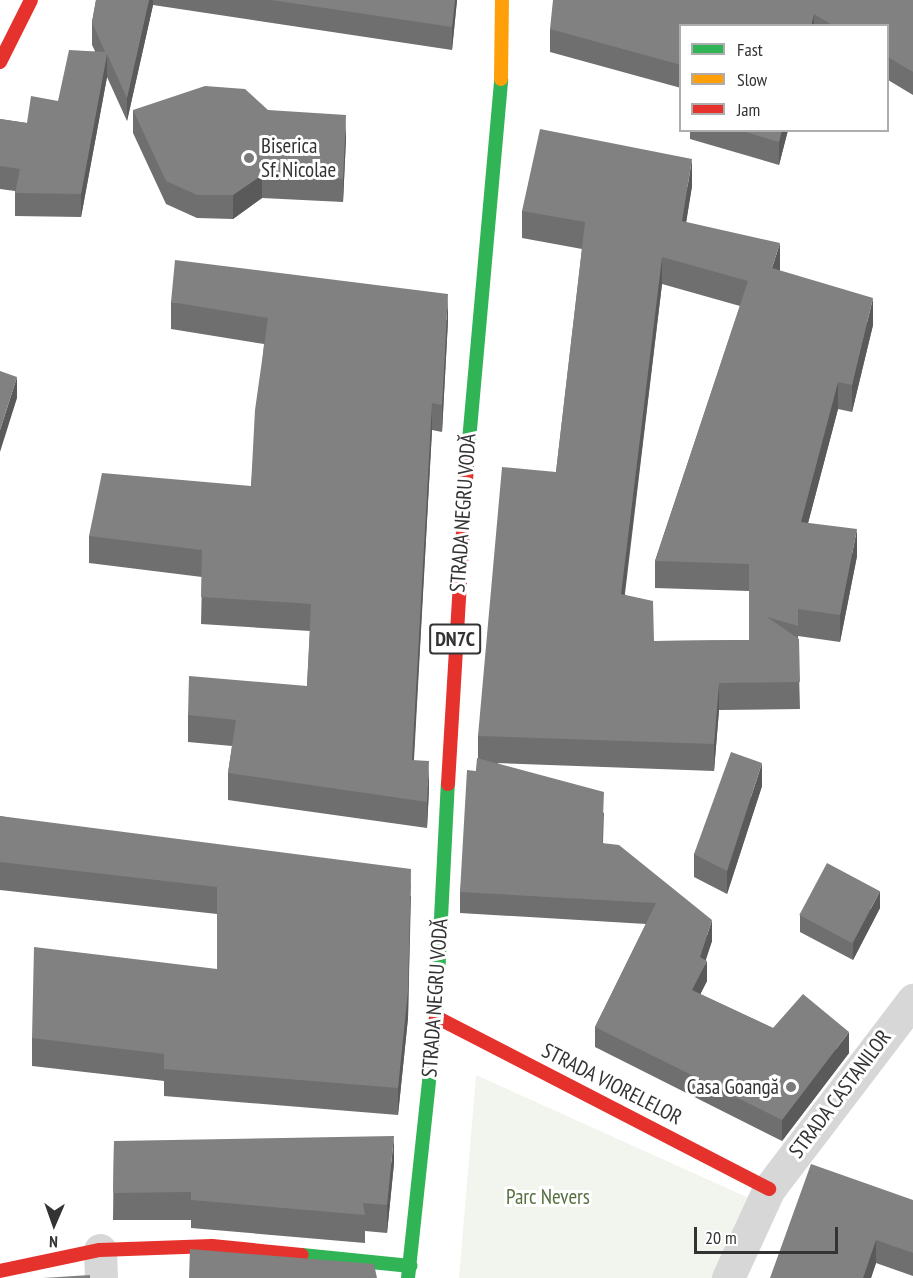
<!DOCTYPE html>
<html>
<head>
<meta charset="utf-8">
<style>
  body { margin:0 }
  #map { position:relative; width:913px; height:1278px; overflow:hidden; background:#fff; font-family:"PT Sans Narrow",sans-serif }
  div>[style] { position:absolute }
  .green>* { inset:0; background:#f1f5ed }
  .street>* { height:33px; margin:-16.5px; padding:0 16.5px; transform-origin:16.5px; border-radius:16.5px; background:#d7d7d7 }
  .fast>* { height:14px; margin:-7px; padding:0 7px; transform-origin:7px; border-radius:7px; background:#30b455 }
  .slow>* { height:14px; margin:-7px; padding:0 7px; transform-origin:7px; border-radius:7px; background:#ff9f0a }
  .jam>* { height:14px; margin:-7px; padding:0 7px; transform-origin:7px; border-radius:7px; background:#e5322d }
  .wall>* { inset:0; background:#6f6f6f }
  .shaded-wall>* { inset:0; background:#5a5a5a }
  .building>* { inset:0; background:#818181; transform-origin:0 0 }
  .dots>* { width:16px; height:16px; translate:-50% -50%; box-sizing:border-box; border:3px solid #fff; border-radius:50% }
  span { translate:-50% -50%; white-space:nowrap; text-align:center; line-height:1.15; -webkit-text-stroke:6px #fff; paint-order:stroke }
  .shield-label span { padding:2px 4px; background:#fff; border:2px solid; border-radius:4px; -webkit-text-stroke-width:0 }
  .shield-label { font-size:20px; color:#333; font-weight:700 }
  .poi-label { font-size:21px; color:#333 }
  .left { translate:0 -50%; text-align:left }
  .right { translate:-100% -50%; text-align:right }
  .street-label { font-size:21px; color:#333 }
  .park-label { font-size:21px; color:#56703f }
  .legend { position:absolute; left:679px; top:24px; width:210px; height:108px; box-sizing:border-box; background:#fff; border:2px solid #adadad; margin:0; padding:8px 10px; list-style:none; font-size:18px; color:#333 }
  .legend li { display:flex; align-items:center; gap:12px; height:30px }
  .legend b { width:30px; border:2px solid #adadad }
  .north { position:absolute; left:24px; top:1194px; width:60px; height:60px; -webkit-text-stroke:4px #fff; paint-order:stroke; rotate:182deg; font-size:16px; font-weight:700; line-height:24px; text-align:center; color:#333 }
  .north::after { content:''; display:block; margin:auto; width:21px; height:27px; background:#333; clip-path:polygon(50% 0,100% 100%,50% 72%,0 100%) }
  .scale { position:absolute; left:694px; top:1227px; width:144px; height:27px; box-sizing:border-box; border:3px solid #333; border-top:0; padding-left:8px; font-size:18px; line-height:21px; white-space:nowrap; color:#333; -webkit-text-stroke:4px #fff; paint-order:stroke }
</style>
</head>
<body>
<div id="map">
  <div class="green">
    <i style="clip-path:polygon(476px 1075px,751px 1199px,715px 1278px,459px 1278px)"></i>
  </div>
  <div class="street">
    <i style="left:100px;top:1250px;width:28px;rotate:88deg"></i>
    <i style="left:728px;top:1278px;width:98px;rotate:-65.3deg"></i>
    <i style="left:769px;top:1189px;width:238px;rotate:-52.7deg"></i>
  </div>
  <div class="fast">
    <i style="left:468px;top:452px;width:374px;rotate:-84.9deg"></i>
    <i style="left:302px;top:1255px;width:109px;rotate:5.8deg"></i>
    <i style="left:408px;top:1278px;width:262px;rotate:-83.9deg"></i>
    <i style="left:436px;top:1017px;width:233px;rotate:-87.1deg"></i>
  </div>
  <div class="slow">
    <i style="left:501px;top:79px;width:79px;rotate:-89.3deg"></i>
  </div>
  <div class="jam">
    <i style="left:0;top:62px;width:69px;rotate:-63.4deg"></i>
    <i style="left:448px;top:784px;width:333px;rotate:-86.6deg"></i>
    <i style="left:436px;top:1017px;width:375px;rotate:27.3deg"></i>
    <i style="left:0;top:1271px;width:102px;rotate:-11.9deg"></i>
    <i style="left:100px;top:1250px;width:112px;rotate:-2deg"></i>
    <i style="left:212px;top:1246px;width:90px;rotate:5.7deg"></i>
  </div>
  <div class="wall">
    <i style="clip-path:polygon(96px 0,457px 0,452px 50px,153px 5px,127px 121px,107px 77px,81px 217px,15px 216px,15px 191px,0 189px,0 119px,27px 123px,58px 101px,95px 51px,92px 45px,92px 22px)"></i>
    <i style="clip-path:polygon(913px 0,913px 95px,888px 80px,888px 26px,681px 26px,681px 88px,550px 52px,550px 29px)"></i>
    <i style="clip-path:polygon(133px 110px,268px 110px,346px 138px,343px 202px,262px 198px,233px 219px,197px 218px,166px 204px,133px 133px)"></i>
    <i style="clip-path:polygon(690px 130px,788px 130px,779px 165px,690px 139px)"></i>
    <i style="clip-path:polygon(evenodd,692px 186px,686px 222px,780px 271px,873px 325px,852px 412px,838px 409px,808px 523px,857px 556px,840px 642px,798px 636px,800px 709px,719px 710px,714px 771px,497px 763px,604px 813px,603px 843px,712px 941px,705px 960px,707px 981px,700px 994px,773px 1028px,849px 1053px,782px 1141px,595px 1047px,595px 1027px,646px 924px,460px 913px,460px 892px,476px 771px,478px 758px,478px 736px,556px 472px,582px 249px,522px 238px,522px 211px,692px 186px,662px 284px,740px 306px,655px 561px,655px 588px,749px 591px,749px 640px,654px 641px,625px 594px,662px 284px)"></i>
    <i style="clip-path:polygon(171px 302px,448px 320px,442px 432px,432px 430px,414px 760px,429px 788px,427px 828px,228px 800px,228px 773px,232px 746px,188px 742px,188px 715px,307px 686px,310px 631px,201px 624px,202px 577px,89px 563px,89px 536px,251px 486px,264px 344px,171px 329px)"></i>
    <i style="clip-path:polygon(762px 786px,727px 894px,694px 877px,694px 854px)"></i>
    <i style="clip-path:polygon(0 816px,411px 896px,408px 1018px,398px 1115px,164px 1096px,164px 1081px,32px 1066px,32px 1038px,217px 969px,217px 914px,0 890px)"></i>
    <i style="clip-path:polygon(880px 908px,853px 960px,800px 932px,800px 915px)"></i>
    <i style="clip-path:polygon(114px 1141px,394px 1163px,387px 1233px,365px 1231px,365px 1243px,191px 1228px,191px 1220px,113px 1220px)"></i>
    <i style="clip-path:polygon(913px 1200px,913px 1276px,876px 1263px,871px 1278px,770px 1278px)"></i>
  </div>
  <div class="shaded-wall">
    <i style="clip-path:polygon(149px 0,153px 0,153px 5px,127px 121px,127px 98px)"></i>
    <i style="clip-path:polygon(455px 0,457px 0,452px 50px,452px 27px)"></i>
    <i style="clip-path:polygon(814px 14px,814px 26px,811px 26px)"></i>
    <i style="clip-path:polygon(107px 54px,107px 77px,81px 217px,81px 194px)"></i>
    <i style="clip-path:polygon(346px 115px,346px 138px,343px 202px,343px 179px)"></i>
    <i style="clip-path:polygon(782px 130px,788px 130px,779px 165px,779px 142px)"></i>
    <i style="clip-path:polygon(692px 159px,692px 186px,682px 248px,682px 221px)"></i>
    <i style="clip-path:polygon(262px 175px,262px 198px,233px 219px,233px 195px)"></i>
    <i style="clip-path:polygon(780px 243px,780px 270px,772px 295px,772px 268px)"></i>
    <i style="clip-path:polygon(662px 257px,662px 284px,621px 621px,621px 594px)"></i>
    <i style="clip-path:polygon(448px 294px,448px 320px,442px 432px,442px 405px)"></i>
    <i style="clip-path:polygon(873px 298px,873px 325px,852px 412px,852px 385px)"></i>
    <i style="clip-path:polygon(17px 377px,17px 398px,0 452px,0 430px)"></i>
    <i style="clip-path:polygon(838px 382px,838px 409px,801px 550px,801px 522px)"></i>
    <i style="clip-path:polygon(432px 403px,432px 430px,412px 787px,412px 760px)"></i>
    <i style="clip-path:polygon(857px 529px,857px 556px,840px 642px,840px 615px)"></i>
    <i style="clip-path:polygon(719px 683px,719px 710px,714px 771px,714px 744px)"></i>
    <i style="clip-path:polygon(429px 761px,429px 788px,427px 828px,427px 802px)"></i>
    <i style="clip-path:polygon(762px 763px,762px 786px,727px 894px,727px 871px)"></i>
    <i style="clip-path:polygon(411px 869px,408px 1018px,398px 1115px,398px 1088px)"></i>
    <i style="clip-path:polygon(880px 891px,880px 908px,853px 960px,853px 943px)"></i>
    <i style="clip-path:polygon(712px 920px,712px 941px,703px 969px,707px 961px,707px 981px,692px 1011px,692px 990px,700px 957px)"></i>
    <i style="clip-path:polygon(849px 1032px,849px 1053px,782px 1141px,782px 1120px)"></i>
    <i style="clip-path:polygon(394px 1136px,394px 1163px,387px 1233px,387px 1205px)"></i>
    <i style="clip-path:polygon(876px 1240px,876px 1263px,871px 1278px,863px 1278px)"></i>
  </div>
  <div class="building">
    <i style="clip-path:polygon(96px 0,149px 0,127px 98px,107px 54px,81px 194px,15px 193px,20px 169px,0 166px,0 119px,27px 123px,31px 96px,58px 101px,69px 50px,105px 52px,92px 22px)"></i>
    <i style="clip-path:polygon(271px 0,455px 0,452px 27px)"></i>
    <i style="clip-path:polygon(553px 0,913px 0,913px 72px,888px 57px,888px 26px,834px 26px,814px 14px,811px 26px,681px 26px,681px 65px,550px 29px)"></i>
    <i style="clip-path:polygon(205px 86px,245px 89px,268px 110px,346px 115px,343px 179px,262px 175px,233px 195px,197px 195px,166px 181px,133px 110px)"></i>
    <i style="clip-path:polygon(evenodd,540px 129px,692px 159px,682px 221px,780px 243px,772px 268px,873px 298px,852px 385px,838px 382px,801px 522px,857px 529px,840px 615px,798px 609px,798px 626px,767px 617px,799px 639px,800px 682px,719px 683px,714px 744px,478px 736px,502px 467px,556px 472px,585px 222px,522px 211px,540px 129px,662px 257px,748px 281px,655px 561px,749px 564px,749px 640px,654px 641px,653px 601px,621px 594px,662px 257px)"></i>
    <i style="clip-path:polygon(739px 130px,782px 130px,779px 142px)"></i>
    <i style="clip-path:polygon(175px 260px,448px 294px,442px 405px,432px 403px,412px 760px,429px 761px,427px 802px,228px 773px,236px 720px,188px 715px,189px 676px,307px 686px,311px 604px,201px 597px,202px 550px,89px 536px,102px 473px,251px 486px,255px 410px,268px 318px,171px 302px)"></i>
    <i style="clip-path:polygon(0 371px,17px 377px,0 430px)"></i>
    <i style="clip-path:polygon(731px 752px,762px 763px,727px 871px,694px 854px)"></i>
    <i style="clip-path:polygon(477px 758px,604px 792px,602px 843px,619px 845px,712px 920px,700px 957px,707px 961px,692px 990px,773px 1028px,803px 994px,849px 1032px,782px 1120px,595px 1027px,656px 903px,460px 892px,467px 770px,476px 771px)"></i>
    <i style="clip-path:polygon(0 816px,411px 869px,408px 991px,398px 1088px,164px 1069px,164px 1054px,32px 1038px,34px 947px,217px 969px,217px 887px,0 862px)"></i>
    <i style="left:827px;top:863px;width:60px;height:59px;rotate:28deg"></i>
    <i style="clip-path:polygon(394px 1136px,387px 1205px,363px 1203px,365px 1215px,191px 1200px,191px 1192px,113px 1193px,114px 1141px)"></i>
    <i style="clip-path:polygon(811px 1164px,913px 1200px,913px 1253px,876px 1240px,863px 1278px,770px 1278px)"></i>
    <i style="clip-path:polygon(190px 1249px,374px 1264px,377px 1278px,189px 1278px)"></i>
    <i style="clip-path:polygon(90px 1275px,90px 1278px,43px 1278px)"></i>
  </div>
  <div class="dots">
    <i style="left:249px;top:158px;background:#7a7a7a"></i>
    <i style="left:791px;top:1087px;background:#7a7a7a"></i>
  </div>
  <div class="shield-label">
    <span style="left:455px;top:639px">DN7C</span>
  </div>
  <div class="poi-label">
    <span class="left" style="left:261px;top:158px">Biserica<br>Sf. Nicolae</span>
    <span class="right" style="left:779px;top:1087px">Casa Goangă</span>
  </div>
  <div class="street-label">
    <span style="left:463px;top:513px;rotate:-86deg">STRADA NEGRU VODĂ</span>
    <span style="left:435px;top:998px;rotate:-86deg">STRADA NEGRU VODĂ</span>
    <span style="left:612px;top:1084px;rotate:27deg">STRADA VIORELELOR</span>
    <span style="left:840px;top:1094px;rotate:-53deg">STRADA CASTANILOR</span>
  </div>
  <div class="park-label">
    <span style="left:548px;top:1197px">Parc Nevers</span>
  </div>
  <ul class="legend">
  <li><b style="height:8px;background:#30b455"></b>Fast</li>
  <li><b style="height:8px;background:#ff9f0a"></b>Slow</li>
  <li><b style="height:8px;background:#e5322d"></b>Jam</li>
  </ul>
  <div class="north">N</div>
  <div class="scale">20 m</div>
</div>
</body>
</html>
